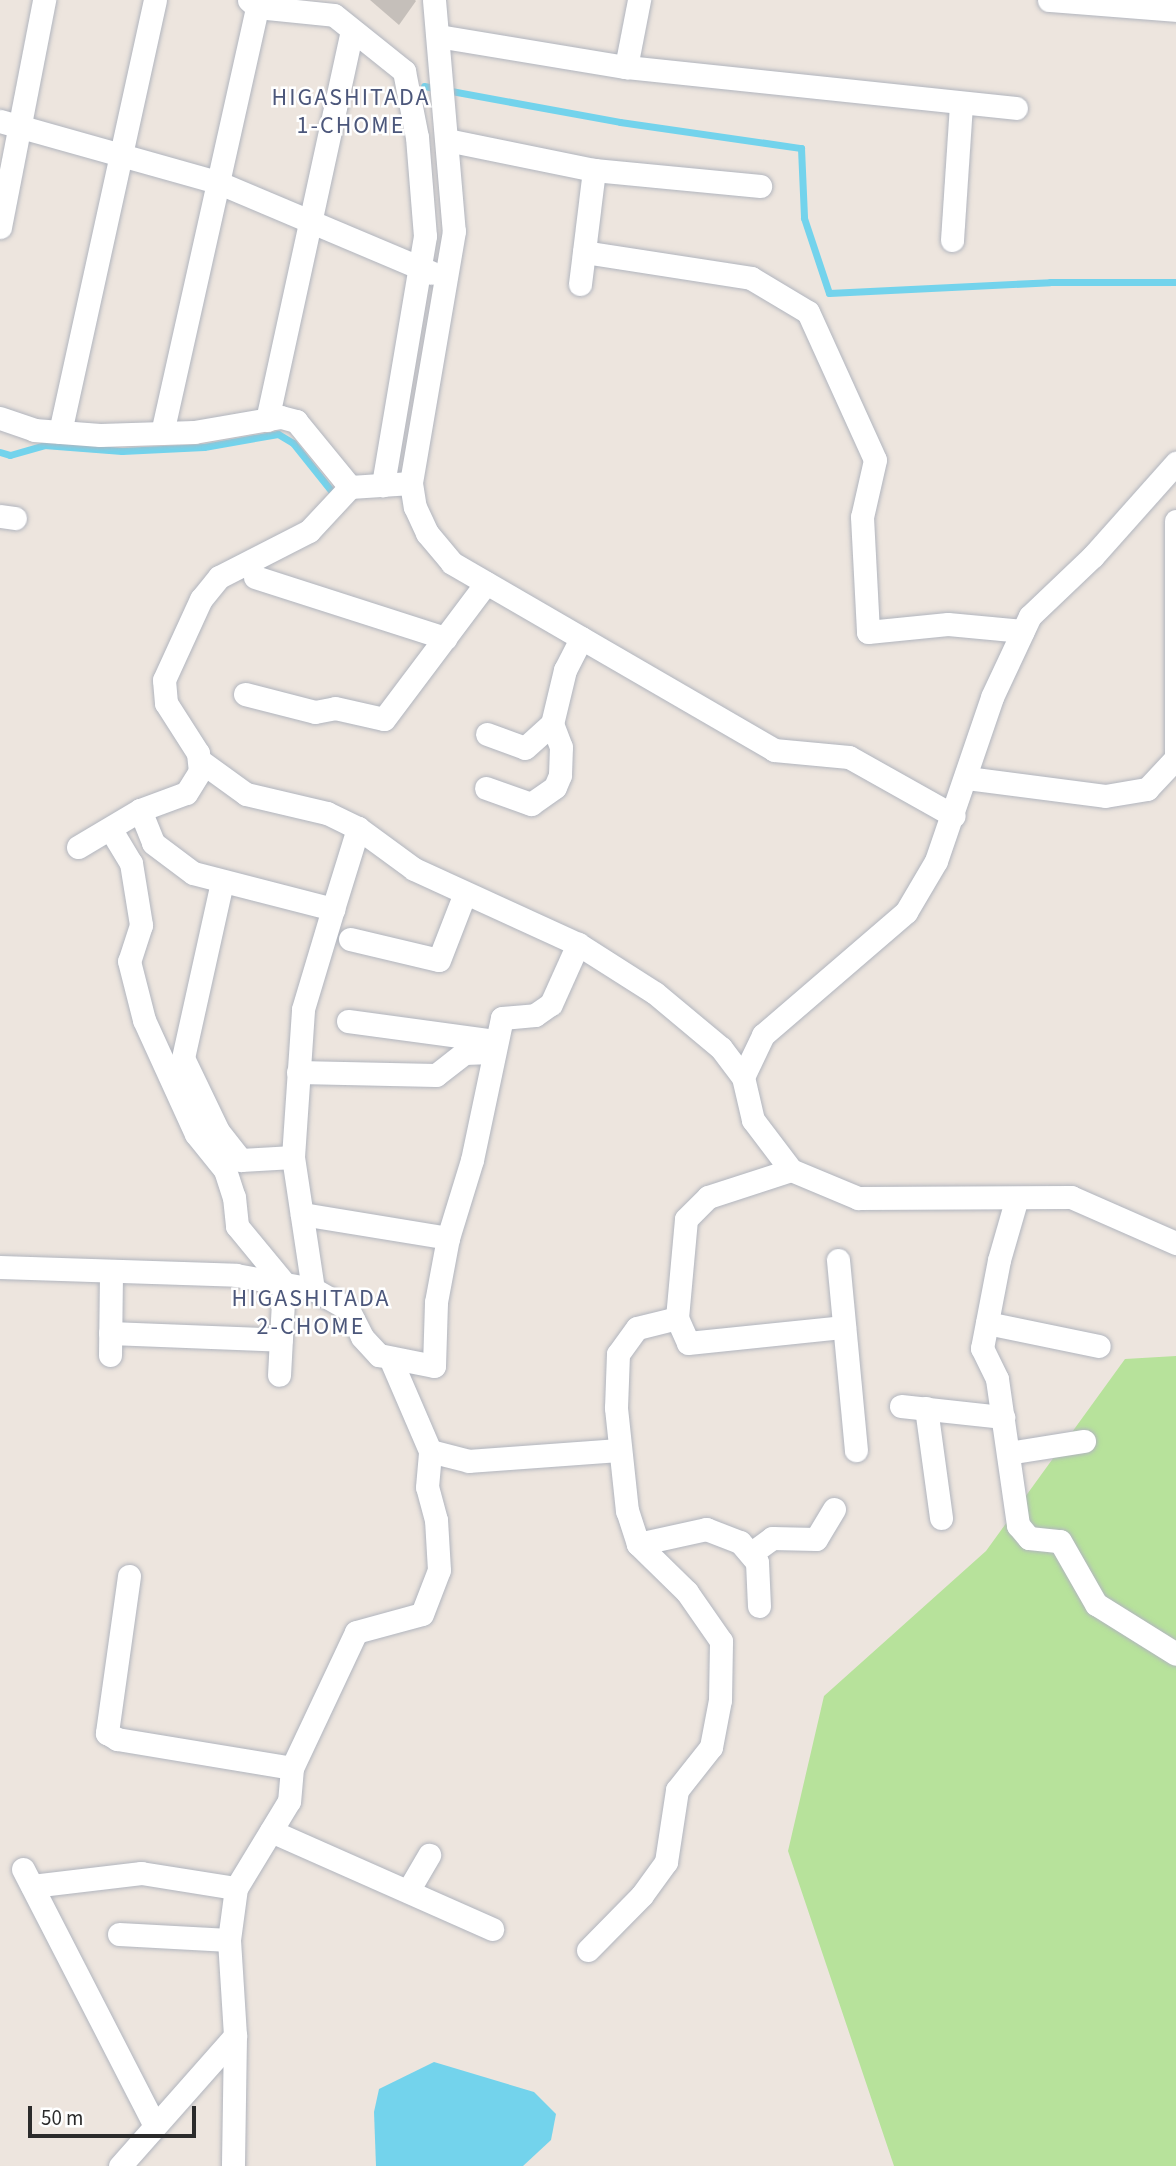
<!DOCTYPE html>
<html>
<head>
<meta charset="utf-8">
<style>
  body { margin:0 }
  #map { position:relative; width:1176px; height:2166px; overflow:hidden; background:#ede5de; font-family:"Source Sans 3",sans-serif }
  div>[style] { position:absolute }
  .green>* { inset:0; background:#b7e29b }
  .water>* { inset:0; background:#73d3ec }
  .stream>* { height:7px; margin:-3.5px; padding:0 3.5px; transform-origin:3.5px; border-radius:3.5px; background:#73d3ec }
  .building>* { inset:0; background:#c5bfba }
  .roads { filter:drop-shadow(0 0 2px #b1b5be) drop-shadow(0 0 2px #b1b5be) }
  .minor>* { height:23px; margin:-11.5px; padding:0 11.5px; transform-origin:11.5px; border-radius:11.5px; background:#fff }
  span { translate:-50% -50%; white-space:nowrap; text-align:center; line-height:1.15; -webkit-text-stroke:5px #fff; paint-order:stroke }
  .neighbourhood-label { font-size:24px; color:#4c577b; letter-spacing:2px }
  .scale { position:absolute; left:28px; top:2106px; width:168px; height:32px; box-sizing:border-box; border:4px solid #2b2b2b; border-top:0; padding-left:9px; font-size:21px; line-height:24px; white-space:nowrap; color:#2b2b2b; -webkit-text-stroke:5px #fff; paint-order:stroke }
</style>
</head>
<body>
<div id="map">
  <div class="green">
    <i style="clip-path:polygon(1176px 1356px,1176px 2166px,894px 2166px,788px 1851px,824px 1696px,986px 1551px,1125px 1359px)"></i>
  </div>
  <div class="water">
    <i style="clip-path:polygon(434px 2062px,534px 2092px,556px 2114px,551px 2140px,523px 2166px,376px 2166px,374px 2112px,379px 2089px)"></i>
  </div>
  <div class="stream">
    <i style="left:424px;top:86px;width:199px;rotate:10.4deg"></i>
    <i style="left:620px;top:122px;width:183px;rotate:8.2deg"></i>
    <i style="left:801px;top:148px;width:70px;rotate:87.5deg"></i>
    <i style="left:804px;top:218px;width:79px;rotate:71.6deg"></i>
    <i style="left:829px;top:293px;width:221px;rotate:-2.8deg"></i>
    <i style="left:1050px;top:282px;width:126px"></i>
    <i style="left:0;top:452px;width:10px;rotate:17deg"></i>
    <i style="left:10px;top:455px;width:35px;rotate:-16deg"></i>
    <i style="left:44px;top:445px;width:78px;rotate:4.4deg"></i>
    <i style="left:122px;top:451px;width:82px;rotate:-2.8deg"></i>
    <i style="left:204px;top:447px;width:75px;rotate:-10deg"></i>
    <i style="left:278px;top:434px;width:17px;rotate:31deg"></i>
    <i style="left:293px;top:443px;width:64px;rotate:51.3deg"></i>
  </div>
  <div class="building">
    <i style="clip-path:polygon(370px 0,415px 0,416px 1px,399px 25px)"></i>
  </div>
  <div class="roads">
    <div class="minor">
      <i style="left:249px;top:0;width:11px;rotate:41deg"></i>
      <i style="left:257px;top:7px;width:77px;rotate:5.9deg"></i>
      <i style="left:334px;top:15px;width:90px;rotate:38.7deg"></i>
      <i style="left:404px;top:71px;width:67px;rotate:78.9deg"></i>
      <i style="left:417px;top:137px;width:99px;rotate:85.4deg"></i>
      <i style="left:425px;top:236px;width:253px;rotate:99.6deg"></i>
      <i style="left:434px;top:0;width:232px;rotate:85.1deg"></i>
      <i style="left:454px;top:231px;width:256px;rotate:99.7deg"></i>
      <i style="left:411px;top:483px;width:24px;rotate:81deg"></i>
      <i style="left:415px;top:507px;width:29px;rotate:65deg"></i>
      <i style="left:427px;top:533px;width:39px;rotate:50deg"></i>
      <i style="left:452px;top:563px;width:372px;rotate:30.1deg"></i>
      <i style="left:774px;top:750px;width:75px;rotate:5.3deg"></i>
      <i style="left:849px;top:757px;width:120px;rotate:29.3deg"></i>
      <i style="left:1049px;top:0;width:127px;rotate:4.5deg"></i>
      <i style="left:438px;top:36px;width:191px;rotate:9.4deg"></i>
      <i style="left:626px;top:67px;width:392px;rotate:6deg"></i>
      <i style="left:626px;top:67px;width:68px;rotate:-79deg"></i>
      <i style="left:0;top:121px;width:225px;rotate:15.7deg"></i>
      <i style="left:217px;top:182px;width:233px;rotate:22.9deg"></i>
      <i style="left:447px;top:140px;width:150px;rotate:11.5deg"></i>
      <i style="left:594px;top:170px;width:167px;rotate:5.5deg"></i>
      <i style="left:0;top:227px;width:231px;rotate:-79deg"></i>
      <i style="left:952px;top:240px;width:135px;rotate:-86.2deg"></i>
      <i style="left:584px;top:252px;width:169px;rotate:8.8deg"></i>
      <i style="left:751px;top:278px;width:66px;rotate:30.8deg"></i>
      <i style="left:808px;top:312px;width:162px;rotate:65.6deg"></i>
      <i style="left:875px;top:460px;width:58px;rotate:102.8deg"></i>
      <i style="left:862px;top:517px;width:115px;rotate:87deg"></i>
      <i style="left:868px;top:632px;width:80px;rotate:-5.7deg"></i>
      <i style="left:948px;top:624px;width:75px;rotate:5.3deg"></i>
      <i style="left:580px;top:284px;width:115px;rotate:-83deg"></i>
      <i style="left:0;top:418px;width:36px;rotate:19deg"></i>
      <i style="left:34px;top:430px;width:66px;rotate:4.3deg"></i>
      <i style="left:100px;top:435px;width:94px;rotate:-1.8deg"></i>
      <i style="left:194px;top:432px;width:88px;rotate:-9.8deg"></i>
      <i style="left:281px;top:417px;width:16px;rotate:15deg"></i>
      <i style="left:296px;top:421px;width:85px;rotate:50.7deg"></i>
      <i style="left:267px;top:420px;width:399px;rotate:-77.7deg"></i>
      <i style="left:60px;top:432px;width:442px;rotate:-77.6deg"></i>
      <i style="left:162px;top:433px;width:436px;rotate:-77.4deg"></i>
      <i style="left:411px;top:483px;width:61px;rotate:176.2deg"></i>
      <i style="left:350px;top:487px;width:60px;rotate:133deg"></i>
      <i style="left:309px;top:531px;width:101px;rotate:152.9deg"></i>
      <i style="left:219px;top:577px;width:28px;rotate:129deg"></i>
      <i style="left:201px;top:599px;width:89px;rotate:114.6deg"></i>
      <i style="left:164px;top:680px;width:23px;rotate:85deg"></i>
      <i style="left:166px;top:703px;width:59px;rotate:57.4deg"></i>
      <i style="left:198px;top:753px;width:18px;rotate:84deg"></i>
      <i style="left:200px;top:771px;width:26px;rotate:122deg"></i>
      <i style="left:186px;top:793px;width:49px;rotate:159.7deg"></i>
      <i style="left:140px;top:810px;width:35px;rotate:68deg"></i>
      <i style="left:153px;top:843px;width:50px;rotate:36.9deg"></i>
      <i style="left:193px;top:873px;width:145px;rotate:14.4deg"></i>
      <i style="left:333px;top:909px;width:85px;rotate:-72.8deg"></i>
      <i style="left:358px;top:828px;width:69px;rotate:36.2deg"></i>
      <i style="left:414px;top:869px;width:180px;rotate:24.6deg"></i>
      <i style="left:578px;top:944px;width:91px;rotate:32.5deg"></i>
      <i style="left:655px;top:993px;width:86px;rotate:39.8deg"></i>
      <i style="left:721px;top:1048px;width:36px;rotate:53deg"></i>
      <i style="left:743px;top:1077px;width:47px;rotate:-64.5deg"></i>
      <i style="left:763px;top:1035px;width:189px;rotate:-40.7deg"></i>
      <i style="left:906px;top:912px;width:59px;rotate:-59.5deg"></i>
      <i style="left:936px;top:861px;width:173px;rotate:-71.1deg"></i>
      <i style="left:992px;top:697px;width:89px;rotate:-64.9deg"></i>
      <i style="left:1030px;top:616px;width:87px;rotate:-43.6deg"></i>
      <i style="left:1093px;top:556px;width:125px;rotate:-48.3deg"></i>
      <i style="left:0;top:516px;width:15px;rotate:8deg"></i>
      <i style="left:255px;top:577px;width:200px;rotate:17.8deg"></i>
      <i style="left:245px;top:694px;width:72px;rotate:14.4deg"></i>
      <i style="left:315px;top:712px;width:20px;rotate:-11deg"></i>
      <i style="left:335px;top:708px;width:50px;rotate:12.7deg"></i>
      <i style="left:384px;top:719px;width:170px;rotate:-53.1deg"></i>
      <i style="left:487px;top:734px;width:40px;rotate:20.2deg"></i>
      <i style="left:525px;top:748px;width:36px;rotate:-42deg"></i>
      <i style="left:1176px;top:758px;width:237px;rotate:-90deg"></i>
      <i style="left:199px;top:760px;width:58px;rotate:35.9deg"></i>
      <i style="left:246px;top:794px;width:83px;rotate:13.2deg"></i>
      <i style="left:327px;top:813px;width:34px;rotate:26deg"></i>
      <i style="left:967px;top:778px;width:139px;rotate:7.4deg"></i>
      <i style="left:1105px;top:796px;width:43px;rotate:-9.5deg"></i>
      <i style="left:1147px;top:789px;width:42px;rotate:-46.9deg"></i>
      <i style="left:486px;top:788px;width:48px;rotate:19.6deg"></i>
      <i style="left:531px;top:804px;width:29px;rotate:-35deg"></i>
      <i style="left:555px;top:787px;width:13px;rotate:-67deg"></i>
      <i style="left:560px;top:775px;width:28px;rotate:-88deg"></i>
      <i style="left:561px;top:747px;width:25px;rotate:-111deg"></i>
      <i style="left:552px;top:724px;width:56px;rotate:-76.5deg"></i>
      <i style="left:565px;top:670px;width:36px;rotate:-63deg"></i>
      <i style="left:111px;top:830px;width:39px;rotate:59deg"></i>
      <i style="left:131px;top:863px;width:63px;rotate:80.8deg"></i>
      <i style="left:141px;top:925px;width:38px;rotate:108deg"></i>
      <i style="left:129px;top:961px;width:61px;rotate:75.7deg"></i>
      <i style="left:144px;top:1020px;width:125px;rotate:65.5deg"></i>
      <i style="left:196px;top:1134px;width:46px;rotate:51.1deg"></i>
      <i style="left:225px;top:1170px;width:28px;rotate:72deg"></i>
      <i style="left:234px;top:1197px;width:29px;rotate:84deg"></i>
      <i style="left:237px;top:1226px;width:74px;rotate:50.5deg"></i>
      <i style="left:284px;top:1283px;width:92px;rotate:93.1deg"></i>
      <i style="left:78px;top:847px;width:72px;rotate:-30.8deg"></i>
      <i style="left:222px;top:882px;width:180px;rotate:102.5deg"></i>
      <i style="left:183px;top:1058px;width:81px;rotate:64.4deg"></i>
      <i style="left:218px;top:1131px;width:37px;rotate:52deg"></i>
      <i style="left:241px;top:1160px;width:52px;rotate:-3.3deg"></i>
      <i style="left:293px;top:1157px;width:148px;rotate:-86.1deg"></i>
      <i style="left:303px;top:1009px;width:104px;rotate:-73.3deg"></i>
      <i style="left:350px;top:939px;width:91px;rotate:13.3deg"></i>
      <i style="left:439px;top:960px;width:72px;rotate:-68.8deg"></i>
      <i style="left:348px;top:1021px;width:148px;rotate:7.7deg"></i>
      <i style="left:298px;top:1072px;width:138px;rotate:1.2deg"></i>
      <i style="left:436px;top:1075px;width:36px;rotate:-38deg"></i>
      <i style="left:464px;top:1053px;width:28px;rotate:-2deg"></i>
      <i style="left:293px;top:1157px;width:134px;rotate:81.4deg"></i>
      <i style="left:791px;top:1170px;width:73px;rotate:22.7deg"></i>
      <i style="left:858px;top:1198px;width:213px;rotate:-0.3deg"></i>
      <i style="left:1071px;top:1197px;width:115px;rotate:23.7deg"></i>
      <i style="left:1016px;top:1201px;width:61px;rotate:106.1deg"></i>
      <i style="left:999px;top:1260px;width:90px;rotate:100.9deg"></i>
      <i style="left:982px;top:1348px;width:34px;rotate:64deg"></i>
      <i style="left:997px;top:1379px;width:148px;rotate:81.8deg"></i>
      <i style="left:1018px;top:1525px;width:17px;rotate:50deg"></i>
      <i style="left:1029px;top:1538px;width:31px;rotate:6deg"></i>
      <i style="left:1060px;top:1541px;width:73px;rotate:60.3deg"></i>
      <i style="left:1096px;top:1604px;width:94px;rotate:32deg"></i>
      <i style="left:302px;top:1214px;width:148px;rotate:9.3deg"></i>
      <i style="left:838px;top:1260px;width:191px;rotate:84.6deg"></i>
      <i style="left:0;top:1267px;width:236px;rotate:1.9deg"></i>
      <i style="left:236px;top:1275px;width:78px;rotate:10.3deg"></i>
      <i style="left:313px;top:1289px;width:40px;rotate:29.7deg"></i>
      <i style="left:348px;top:1309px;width:31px;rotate:63deg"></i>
      <i style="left:362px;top:1337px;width:25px;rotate:47deg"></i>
      <i style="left:379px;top:1355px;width:56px;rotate:11.3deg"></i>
      <i style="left:434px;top:1366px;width:64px;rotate:-88.2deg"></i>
      <i style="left:436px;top:1302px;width:65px;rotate:-79.4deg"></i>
      <i style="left:448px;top:1238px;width:82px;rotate:-72.9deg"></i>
      <i style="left:472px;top:1160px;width:145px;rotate:-78.1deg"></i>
      <i style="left:502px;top:1018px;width:33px;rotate:-5deg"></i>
      <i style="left:535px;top:1015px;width:19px;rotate:-35deg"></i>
      <i style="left:551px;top:1004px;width:66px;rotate:-65.8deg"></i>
      <i style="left:677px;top:1318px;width:27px;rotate:66deg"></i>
      <i style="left:688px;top:1343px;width:157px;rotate:-5.9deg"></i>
      <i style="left:987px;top:1323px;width:114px;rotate:11.6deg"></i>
      <i style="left:110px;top:1333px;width:171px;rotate:2.3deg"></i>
      <i style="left:110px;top:1355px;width:83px;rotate:-89.3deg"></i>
      <i style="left:390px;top:1358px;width:101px;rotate:66.7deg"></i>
      <i style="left:430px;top:1451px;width:40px;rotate:14.4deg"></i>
      <i style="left:469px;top:1461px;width:149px;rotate:-4.2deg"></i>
      <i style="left:901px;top:1406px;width:103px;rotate:6.2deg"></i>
      <i style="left:926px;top:1408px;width:111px;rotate:82.2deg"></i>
      <i style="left:1008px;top:1453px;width:77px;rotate:-9deg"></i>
      <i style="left:638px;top:1544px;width:70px;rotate:-12.4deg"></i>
      <i style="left:706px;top:1529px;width:36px;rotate:21deg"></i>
      <i style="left:740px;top:1542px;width:26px;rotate:50deg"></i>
      <i style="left:757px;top:1562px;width:44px;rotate:87.4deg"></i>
      <i style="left:753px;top:1552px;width:24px;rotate:-36deg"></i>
      <i style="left:772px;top:1538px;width:44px;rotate:1.3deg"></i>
      <i style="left:816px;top:1539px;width:35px;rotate:-59deg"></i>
      <i style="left:129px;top:1576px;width:159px;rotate:98deg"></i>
      <i style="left:107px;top:1733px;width:12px;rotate:31deg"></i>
      <i style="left:117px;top:1739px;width:177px;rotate:9.4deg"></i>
      <i style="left:292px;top:1768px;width:33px;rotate:95deg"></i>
      <i style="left:289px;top:1801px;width:102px;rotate:121.3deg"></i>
      <i style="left:236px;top:1888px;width:52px;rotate:97.7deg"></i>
      <i style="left:229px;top:1940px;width:96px;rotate:86.4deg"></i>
      <i style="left:235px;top:2036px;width:130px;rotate:90.9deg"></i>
      <i style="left:292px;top:1768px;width:150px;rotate:-64.8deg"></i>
      <i style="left:356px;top:1632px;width:68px;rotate:-15.3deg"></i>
      <i style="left:422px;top:1614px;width:47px;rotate:-68.9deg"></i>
      <i style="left:439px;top:1570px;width:50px;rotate:-93.4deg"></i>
      <i style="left:436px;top:1520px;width:34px;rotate:-105deg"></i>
      <i style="left:427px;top:1487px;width:36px;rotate:-85deg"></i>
      <i style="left:271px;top:1831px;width:242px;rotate:23.9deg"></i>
      <i style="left:23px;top:1869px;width:287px;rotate:62.8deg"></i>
      <i style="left:32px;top:1886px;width:110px;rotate:-6.8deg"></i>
      <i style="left:141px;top:1873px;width:96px;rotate:9deg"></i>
      <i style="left:408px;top:1891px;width:42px;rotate:-59.7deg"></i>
      <i style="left:119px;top:1934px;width:110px;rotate:3.1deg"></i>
      <i style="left:588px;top:1950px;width:77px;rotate:-45.5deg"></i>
      <i style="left:642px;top:1895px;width:41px;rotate:-54deg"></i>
      <i style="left:666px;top:1862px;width:73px;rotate:-81.3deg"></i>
      <i style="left:677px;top:1790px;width:55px;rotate:-51.7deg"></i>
      <i style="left:711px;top:1747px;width:48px;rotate:-79.2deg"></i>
      <i style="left:720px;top:1700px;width:59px;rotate:-89deg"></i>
      <i style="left:721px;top:1641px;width:60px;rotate:-124.8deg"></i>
      <i style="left:687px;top:1592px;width:69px;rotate:-135.6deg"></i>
      <i style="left:638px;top:1544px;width:35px;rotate:-108deg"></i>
      <i style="left:627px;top:1511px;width:104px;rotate:-96.1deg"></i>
      <i style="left:616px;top:1408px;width:54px;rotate:-87.9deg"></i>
      <i style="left:618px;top:1354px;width:32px;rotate:-54deg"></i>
      <i style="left:637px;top:1328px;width:41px;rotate:-14deg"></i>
      <i style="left:677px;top:1318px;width:99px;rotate:-84.8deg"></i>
      <i style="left:686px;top:1219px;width:31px;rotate:-45deg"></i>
      <i style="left:708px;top:1197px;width:87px;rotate:-18deg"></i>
      <i style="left:791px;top:1170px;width:63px;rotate:-127.2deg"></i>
      <i style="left:753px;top:1120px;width:44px;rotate:-103.1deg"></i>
      <i style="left:120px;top:2166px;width:174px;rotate:-48.5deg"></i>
    </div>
  </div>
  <div class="neighbourhood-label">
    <span style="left:351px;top:112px">HIGASHITADA<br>1-CHOME</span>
    <span style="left:311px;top:1313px">HIGASHITADA<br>2-CHOME</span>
  </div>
  <div class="scale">50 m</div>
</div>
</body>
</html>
